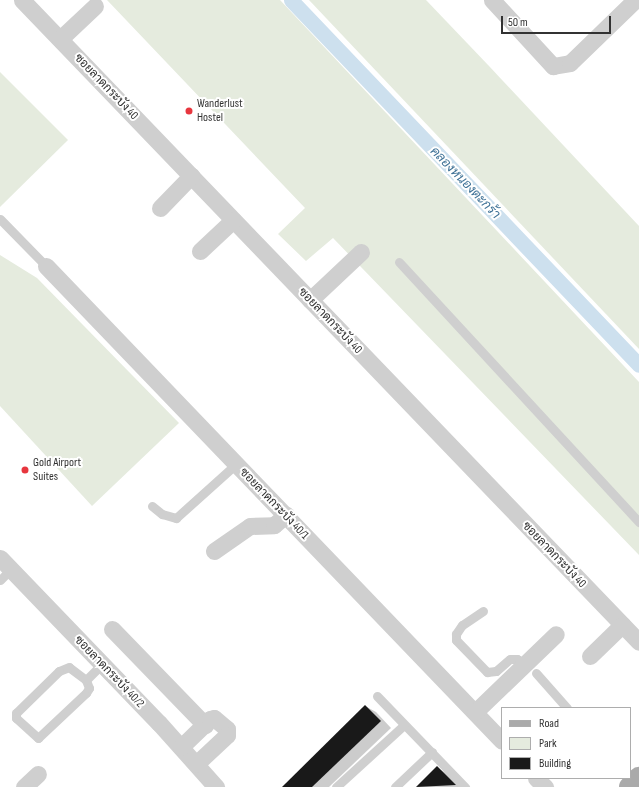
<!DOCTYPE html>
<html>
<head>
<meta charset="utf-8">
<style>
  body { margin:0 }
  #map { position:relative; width:639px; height:787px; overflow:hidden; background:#fff; font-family:"Sofia Sans Condensed",Sarabun,sans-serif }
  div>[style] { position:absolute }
  .green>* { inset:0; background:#e5ebde }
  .shadow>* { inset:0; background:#0003 }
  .canal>* { height:15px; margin:-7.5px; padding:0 7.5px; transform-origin:7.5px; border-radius:7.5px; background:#cde0ee }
  .building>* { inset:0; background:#191919 }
  .lane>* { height:9px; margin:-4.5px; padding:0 4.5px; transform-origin:4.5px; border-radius:4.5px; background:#cfcfcf }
  .street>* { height:17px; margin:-8.5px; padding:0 8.5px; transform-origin:8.5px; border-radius:8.5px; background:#cfcfcf }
  .primary>* { height:22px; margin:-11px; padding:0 11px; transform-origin:11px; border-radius:11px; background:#aaa }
  .dots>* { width:11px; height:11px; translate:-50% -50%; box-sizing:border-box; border:2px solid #fff; border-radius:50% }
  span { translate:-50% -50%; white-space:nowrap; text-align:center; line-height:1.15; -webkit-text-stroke:4px #fff; paint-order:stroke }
  .street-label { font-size:12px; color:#323232 }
  .poi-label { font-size:12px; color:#323232 }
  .left { translate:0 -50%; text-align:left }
  .water-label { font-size:13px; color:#3e7196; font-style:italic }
  .legend { position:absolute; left:501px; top:707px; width:130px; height:72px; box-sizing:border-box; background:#fff; border:1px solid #adadad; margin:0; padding:5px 7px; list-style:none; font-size:12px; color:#323232 }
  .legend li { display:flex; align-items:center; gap:8px; height:20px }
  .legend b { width:20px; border:1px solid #adadad }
  .scale { position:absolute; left:501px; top:16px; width:110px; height:18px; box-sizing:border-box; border:2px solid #323232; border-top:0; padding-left:5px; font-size:12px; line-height:14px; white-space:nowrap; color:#323232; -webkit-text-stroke:3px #fff; paint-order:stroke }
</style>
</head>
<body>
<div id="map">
  <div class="green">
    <i style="clip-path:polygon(107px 0,280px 0,639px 382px,639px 555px,333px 238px,306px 261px,278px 234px,305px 208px)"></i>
    <i style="clip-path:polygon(309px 0,426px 0,489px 66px,639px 226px,639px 349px)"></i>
    <i style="clip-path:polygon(0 72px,68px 140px,0 207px)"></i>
    <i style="clip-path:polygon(0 255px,37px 278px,179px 423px,92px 506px,0 406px)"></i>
  </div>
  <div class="shadow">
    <i style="clip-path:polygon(365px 706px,376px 712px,391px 728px,329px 787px,284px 787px)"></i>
    <i style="clip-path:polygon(437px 768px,448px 774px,461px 787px,417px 787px)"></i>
  </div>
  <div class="canal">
    <i style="left:291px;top:0;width:504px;rotate:46.37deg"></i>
  </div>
  <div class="building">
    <i style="clip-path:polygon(365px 705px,381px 721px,312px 787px,282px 787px)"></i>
    <i style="clip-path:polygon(437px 766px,456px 785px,416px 787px)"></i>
  </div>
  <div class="lane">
    <i style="left:0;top:219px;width:66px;rotate:45.6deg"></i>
    <i style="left:399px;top:262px;width:354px;rotate:47.3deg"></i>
    <i style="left:152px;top:506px;width:13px;rotate:39deg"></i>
    <i style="left:162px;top:514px;width:15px;rotate:16deg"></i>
    <i style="left:176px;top:518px;width:81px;rotate:-42deg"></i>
    <i style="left:0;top:580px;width:16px;rotate:-45deg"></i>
    <i style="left:483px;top:611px;width:25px;rotate:146deg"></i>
    <i style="left:462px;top:625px;width:11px;rotate:124deg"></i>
    <i style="left:456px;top:634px;width:6px;rotate:90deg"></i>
    <i style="left:456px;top:640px;width:45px;rotate:45.9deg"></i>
    <i style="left:487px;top:672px;width:9px;rotate:-6deg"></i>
    <i style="left:496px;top:671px;width:18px;rotate:-41deg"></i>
    <i style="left:510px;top:659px;width:7px"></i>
    <i style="left:517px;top:659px;width:9px;rotate:41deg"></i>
    <i style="left:536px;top:673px;width:47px;rotate:48.5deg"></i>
    <i style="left:86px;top:680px;width:21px;rotate:-143deg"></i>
    <i style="left:69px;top:667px;width:11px;rotate:158deg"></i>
    <i style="left:59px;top:671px;width:60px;rotate:135.7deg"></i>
    <i style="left:16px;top:713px;width:5px;rotate:90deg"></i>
    <i style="left:16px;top:718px;width:30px;rotate:42deg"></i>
    <i style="left:38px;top:738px;width:66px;rotate:-43.2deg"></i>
    <i style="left:86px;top:693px;width:6px;rotate:-59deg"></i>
    <i style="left:89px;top:688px;width:9px;rotate:-111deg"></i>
    <i style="left:86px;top:680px;width:23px;rotate:-45deg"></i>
    <i style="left:377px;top:696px;width:127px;rotate:46deg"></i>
    <i style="left:336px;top:787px;width:92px;rotate:-42.4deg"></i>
    <i style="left:395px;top:787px;width:51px;rotate:-43.4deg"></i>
  </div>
  <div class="street">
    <i style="left:22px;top:0;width:890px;rotate:46.14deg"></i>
    <i style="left:492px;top:0;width:90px;rotate:47.3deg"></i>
    <i style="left:553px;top:66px;width:17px;rotate:-10deg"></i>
    <i style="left:570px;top:63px;width:91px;rotate:-44.1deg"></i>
    <i style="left:60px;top:39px;width:48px;rotate:-43.3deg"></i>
    <i style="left:160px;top:208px;width:45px;rotate:-45.9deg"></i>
    <i style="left:200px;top:251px;width:45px;rotate:-43.2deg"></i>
    <i style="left:46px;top:266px;width:658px;rotate:46.17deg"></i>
    <i style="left:310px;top:300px;width:70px;rotate:-43.3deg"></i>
    <i style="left:214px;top:551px;width:44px;rotate:-34.8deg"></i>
    <i style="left:250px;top:526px;width:24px;rotate:-2deg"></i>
    <i style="left:274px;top:525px;width:16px;rotate:-40deg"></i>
    <i style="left:0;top:558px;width:229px;rotate:46.1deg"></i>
    <i style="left:159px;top:723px;width:86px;rotate:48.3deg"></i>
    <i style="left:112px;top:629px;width:134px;rotate:45.9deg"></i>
    <i style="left:590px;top:656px;width:45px;rotate:-44.1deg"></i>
    <i style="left:475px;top:712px;width:112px;rotate:-43.9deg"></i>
    <i style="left:181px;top:747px;width:40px;rotate:-44deg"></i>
    <i style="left:210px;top:719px;width:4px;rotate:-14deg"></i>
    <i style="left:214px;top:718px;width:17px;rotate:40deg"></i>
    <i style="left:227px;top:729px;width:6px;rotate:90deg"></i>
    <i style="left:227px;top:735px;width:42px;rotate:136.9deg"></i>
    <i style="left:536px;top:778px;width:13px;rotate:45deg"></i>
    <i style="left:24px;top:787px;width:19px;rotate:-43deg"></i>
  </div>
  <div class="primary">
    <i style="left:630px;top:787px;width:13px;rotate:-45deg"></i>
  </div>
  <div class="dots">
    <i style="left:189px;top:111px;background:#e7363e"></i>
    <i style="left:25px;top:470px;background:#e7363e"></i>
  </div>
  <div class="street-label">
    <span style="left:106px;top:87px;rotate:46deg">ซอยลาดกระบัง 40</span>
    <span style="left:330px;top:321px;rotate:46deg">ซอยลาดกระบัง 40</span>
    <span style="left:274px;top:504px;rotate:46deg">ซอยลาดกระบัง 40/1</span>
    <span style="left:554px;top:555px;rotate:46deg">ซอยลาดกระบัง 40</span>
    <span style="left:109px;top:672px;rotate:46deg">ซอยลาดกระบัง 40/2</span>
  </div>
  <div class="poi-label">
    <span class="left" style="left:197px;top:111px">Wanderlust<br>Hostel</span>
    <span class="left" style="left:33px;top:470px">Gold Airport<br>Suites</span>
  </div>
  <div class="water-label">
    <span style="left:465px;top:183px;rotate:46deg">คลองหนองตะกร้า</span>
  </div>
  <ul class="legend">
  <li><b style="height:5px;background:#aaa"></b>Road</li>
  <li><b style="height:11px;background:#e5ebde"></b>Park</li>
  <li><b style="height:11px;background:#191919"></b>Building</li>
  </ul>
  <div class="scale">50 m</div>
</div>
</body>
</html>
